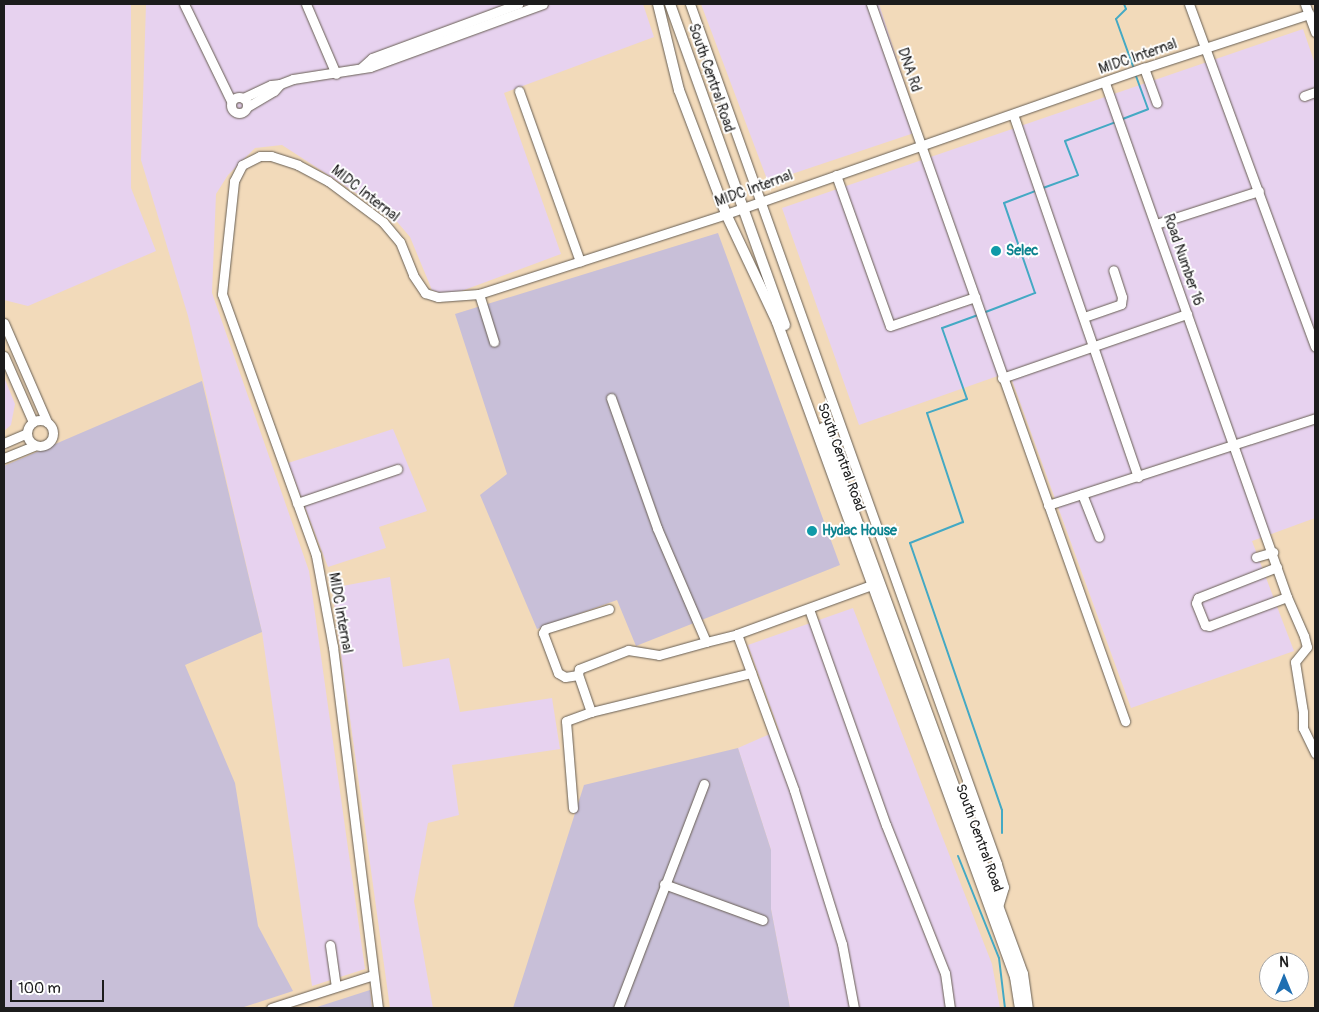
<!DOCTYPE html>
<html>
<head>
<meta charset="utf-8">
<style>
  body { margin:0 }
  #map { position:relative; width:1319px; height:1012px; overflow:hidden; background:#f2daba; font-family:Pangolin,sans-serif }
  div>[style] { position:absolute }
  .built>* { inset:0; background:#e7d2ef }
  .industrial>* { inset:0; background:#c8bfd8 }
  .stream>* { height:2px; margin:-1px; padding:0 1px; transform-origin:1px; border-radius:1px; background:#44a9c4 }
  .roads { filter:drop-shadow(0 0 1px #675e53) drop-shadow(0 0 1px #675e53) }
  .minor>* { height:9px; margin:-4.5px; padding:0 4.5px; transform-origin:4.5px; border-radius:4.5px; background:#fff }
  .minor>.ring { margin:-4.5px; padding:0; box-sizing:content-box; background:none; border:9px solid #fff; border-radius:50% }
  .major>* { height:10px; margin:-5px; padding:0 5px; transform-origin:5px; border-radius:5px; background:#fff }
  .dots>* { width:14px; height:14px; translate:-50% -50%; box-sizing:border-box; border:2px solid #fff; border-radius:50% }
  span { translate:-50% -50%; white-space:nowrap; text-align:center; line-height:1.15; -webkit-text-stroke:4px #fff; paint-order:stroke }
  .street-label { font-size:14px; color:#1c1c1c }
  .culture-label { font-size:14px; color:#0d838f; font-weight:700 }
  .left { translate:0 -50%; text-align:left }
  .frame { position:absolute; inset:0; border:5px solid #1c1c1c; pointer-events:none }
  .north { position:absolute; left:1259px; top:952px; width:50px; height:50px; box-sizing:border-box; background:#fff; border:1px solid #a4a4a4; border-radius:50%; rotate:0deg; font-size:14px; font-weight:700; line-height:20px; text-align:center; color:#1c1c1c }
  .north::after { content:''; display:block; margin:auto; width:18px; height:22px; background:#1f6fb2; clip-path:polygon(50% 0,100% 100%,50% 72%,0 100%) }
  .scale { position:absolute; left:10px; top:980px; width:94px; height:22px; box-sizing:border-box; border:2px solid #1c1c1c; border-top:0; padding-left:6px; font-size:15px; line-height:18px; white-space:nowrap; color:#1c1c1c; -webkit-text-stroke:4px #fff; paint-order:stroke }
</style>
</head>
<body>
<div id="map">
  <div class="built">
    <i style="clip-path:polygon(4px 4px,131px 4px,131px 188px,156px 251px,28px 306px,4px 300px)"></i>
    <i style="clip-path:polygon(146px 4px,643px 4px,654px 37px,504px 93px,561px 254px,448px 296px,432px 290px,410px 237px,393px 217px,282px 145px,255px 148px,228px 175px,216px 194px,212px 293px,309px 571px,365px 969px,312px 986px,262px 632px,188px 316px,141px 160px)"></i>
    <i style="clip-path:polygon(701px 4px,879px 4px,920px 131px,768px 182px)"></i>
    <i style="clip-path:polygon(1303px 29px,1315px 64px,1315px 518px,1252px 541px,1294px 651px,1131px 708px,1009px 372px,859px 425px,782px 208px)"></i>
    <i style="clip-path:polygon(4px 377px,15px 404px,11px 425px,4px 431px)"></i>
    <i style="clip-path:polygon(393px 429px,427px 511px,379px 527px,386px 548px,328px 567px,288px 463px)"></i>
    <i style="clip-path:polygon(390px 577px,403px 667px,449px 658px,460px 712px,552px 698px,560px 749px,452px 765px,459px 815px,428px 823px,414px 901px,433px 1008px,390px 1008px,332px 588px)"></i>
    <i style="clip-path:polygon(853px 608px,992px 964px,1000px 1008px,790px 1008px,771px 909px,771px 850px,738px 748px,779px 730px,748px 645px)"></i>
  </div>
  <div class="industrial">
    <i style="clip-path:polygon(718px 233px,840px 565px,636px 646px,617px 600px,537px 629px,480px 495px,507px 474px,455px 314px)"></i>
    <i style="clip-path:polygon(202px 381px,262px 632px,185px 665px,235px 783px,258px 926px,293px 991px,241px 1008px,4px 1008px,4px 466px)"></i>
    <i style="clip-path:polygon(738px 748px,771px 850px,771px 909px,790px 1008px,513px 1008px,584px 785px)"></i>
    <i style="clip-path:polygon(370px 990px,372px 1008px,314px 1008px)"></i>
  </div>
  <div class="stream">
    <i style="left:1124px;top:4px;width:5px;rotate:68deg"></i>
    <i style="left:1126px;top:9px;width:14px;rotate:135deg"></i>
    <i style="left:1116px;top:19px;width:53px;rotate:70.2deg"></i>
    <i style="left:1120px;top:120px;width:30px;rotate:-21deg"></i>
    <i style="left:1148px;top:109px;width:37px;rotate:-110deg"></i>
    <i style="left:1043px;top:188px;width:37px;rotate:-20deg"></i>
    <i style="left:1078px;top:175px;width:36px;rotate:-111deg"></i>
    <i style="left:1065px;top:141px;width:54px;rotate:-20.4deg"></i>
    <i style="left:983px;top:313px;width:56px;rotate:-21deg"></i>
    <i style="left:1035px;top:293px;width:95px;rotate:-109deg"></i>
    <i style="left:1004px;top:203px;width:34px;rotate:-21deg"></i>
    <i style="left:978px;top:315px;width:38px;rotate:160deg"></i>
    <i style="left:942px;top:328px;width:75px;rotate:70.6deg"></i>
    <i style="left:967px;top:399px;width:42px;rotate:160.7deg"></i>
    <i style="left:927px;top:413px;width:115px;rotate:71.7deg"></i>
    <i style="left:963px;top:522px;width:57px;rotate:158.4deg"></i>
    <i style="left:910px;top:543px;width:282px;rotate:71deg"></i>
    <i style="left:1002px;top:810px;width:23px;rotate:90deg"></i>
    <i style="left:958px;top:856px;width:110px;rotate:68.1deg"></i>
    <i style="left:999px;top:958px;width:50px;rotate:83.2deg"></i>
  </div>
  <div class="roads">
    <div class="minor">
      <i style="left:184px;top:4px;width:108px;rotate:64.1deg"></i>
      <i style="left:306px;top:4px;width:76px;rotate:66.8deg"></i>
      <i style="left:690px;top:4px;width:913px;rotate:70.35deg"></i>
      <i style="left:997px;top:864px;width:24px;rotate:73deg"></i>
      <i style="left:1004px;top:887px;width:21px;rotate:107deg"></i>
      <i style="left:871px;top:4px;width:761px;rotate:70.49deg"></i>
      <i style="left:1189px;top:4px;width:365px;rotate:69.8deg"></i>
      <i style="left:1305px;top:4px;width:30px;rotate:70deg"></i>
      <i style="left:362px;top:67px;width:13px;rotate:-42deg"></i>
      <i style="left:372px;top:58px;width:156px;rotate:-20.3deg"></i>
      <i style="left:1144px;top:68px;width:37px;rotate:70deg"></i>
      <i style="left:1105px;top:83px;width:545px;rotate:70.5deg"></i>
      <i style="left:1287px;top:597px;width:43px;rotate:66.4deg"></i>
      <i style="left:1304px;top:636px;width:11px;rotate:75deg"></i>
      <i style="left:1307px;top:647px;width:19px;rotate:129deg"></i>
      <i style="left:1295px;top:662px;width:51px;rotate:80.9deg"></i>
      <i style="left:1303px;top:712px;width:16px;rotate:90deg"></i>
      <i style="left:1303px;top:728px;width:28px;rotate:64deg"></i>
      <i style="left:519px;top:91px;width:181px;rotate:70.3deg"></i>
      <i style="left:1304px;top:96px;width:12px;rotate:-20deg"></i>
      <i class="ring" style="left:231px;top:97px;width:7px;height:7px"></i>
      <i style="left:243px;top:98px;width:31px;rotate:-25deg"></i>
      <i style="left:271px;top:85px;width:9px;rotate:-6deg"></i>
      <i style="left:247px;top:107px;width:31px;rotate:-31deg"></i>
      <i style="left:274px;top:91px;width:9px;rotate:-49deg"></i>
      <i style="left:280px;top:84px;width:14px;rotate:-21deg"></i>
      <i style="left:293px;top:79px;width:78px;rotate:-8.9deg"></i>
      <i style="left:370px;top:67px;width:184px;rotate:-20deg"></i>
      <i style="left:1013px;top:114px;width:384px;rotate:71deg"></i>
      <i style="left:836px;top:175px;width:160px;rotate:70.3deg"></i>
      <i style="left:890px;top:326px;width:90px;rotate:-18.8deg"></i>
      <i style="left:1156px;top:224px;width:108px;rotate:-17.8deg"></i>
      <i style="left:479px;top:294px;width:50px;rotate:72.6deg"></i>
      <i style="left:1084px;top:317px;width:39px;rotate:-19deg"></i>
      <i style="left:1121px;top:304px;width:7px;rotate:-82deg"></i>
      <i style="left:1122px;top:297px;width:28px;rotate:-108deg"></i>
      <i style="left:4px;top:323px;width:108px;rotate:66.5deg"></i>
      <i style="left:4px;top:356px;width:72px;rotate:66.3deg"></i>
      <i style="left:1002px;top:378px;width:196px;rotate:-19.1deg"></i>
      <i style="left:611px;top:398px;width:138px;rotate:70.5deg"></i>
      <i style="left:657px;top:528px;width:124px;rotate:66.7deg"></i>
      <i style="left:706px;top:642px;width:32px;rotate:-14deg"></i>
      <i style="left:737px;top:634px;width:149px;rotate:-20deg"></i>
      <i class="ring" style="left:27px;top:420px;width:17px;height:17px"></i>
      <i style="left:4px;top:443px;width:25px;rotate:-23deg"></i>
      <i style="left:4px;top:458px;width:32px;rotate:-22deg"></i>
      <i style="left:1082px;top:494px;width:46px;rotate:68.4deg"></i>
      <i style="left:297px;top:503px;width:106px;rotate:-18.8deg"></i>
      <i style="left:1048px;top:505px;width:281px;rotate:-18deg"></i>
      <i style="left:1256px;top:557px;width:18px;rotate:-16deg"></i>
      <i style="left:1277px;top:567px;width:85px;rotate:158.6deg"></i>
      <i style="left:1198px;top:598px;width:5px;rotate:112deg"></i>
      <i style="left:1196px;top:603px;width:24px;rotate:68deg"></i>
      <i style="left:1205px;top:625px;width:4px;rotate:14deg"></i>
      <i style="left:1209px;top:626px;width:83px;rotate:-20.4deg"></i>
      <i style="left:809px;top:609px;width:229px;rotate:70.4deg"></i>
      <i style="left:886px;top:825px;width:159px;rotate:68.3deg"></i>
      <i style="left:945px;top:973px;width:35px;rotate:82deg"></i>
      <i style="left:737px;top:634px;width:166px;rotate:69.9deg"></i>
      <i style="left:794px;top:790px;width:161px;rotate:72.7deg"></i>
      <i style="left:842px;top:944px;width:65px;rotate:79.4deg"></i>
      <i style="left:578px;top:675px;width:13px;rotate:171deg"></i>
      <i style="left:565px;top:677px;width:8px;rotate:-150deg"></i>
      <i style="left:558px;top:673px;width:43px;rotate:-110.6deg"></i>
      <i style="left:543px;top:633px;width:4px;rotate:-63deg"></i>
      <i style="left:545px;top:629px;width:67px;rotate:-17.4deg"></i>
      <i style="left:591px;top:712px;width:165px;rotate:-13.7deg"></i>
      <i style="left:573px;top:808px;width:87px;rotate:-94.6deg"></i>
      <i style="left:566px;top:721px;width:27px;rotate:-20deg"></i>
      <i style="left:591px;top:712px;width:39px;rotate:-109deg"></i>
      <i style="left:578px;top:675px;width:6px;rotate:-81deg"></i>
      <i style="left:579px;top:669px;width:53px;rotate:-21.2deg"></i>
      <i style="left:628px;top:650px;width:31px;rotate:9deg"></i>
      <i style="left:659px;top:655px;width:49px;rotate:-15.5deg"></i>
      <i style="left:664px;top:884px;width:105px;rotate:20deg"></i>
      <i style="left:330px;top:945px;width:42px;rotate:81.9deg"></i>
      <i style="left:271px;top:1008px;width:107px;rotate:-17.9deg"></i>
      <i style="left:378px;top:1008px;width:364px;rotate:-97.1deg"></i>
      <i style="left:333px;top:647px;width:94px;rotate:-100.5deg"></i>
      <i style="left:316px;top:555px;width:277px;rotate:-109.8deg"></i>
      <i style="left:222px;top:294px;width:114px;rotate:-83.9deg"></i>
      <i style="left:234px;top:181px;width:18px;rotate:-63deg"></i>
      <i style="left:242px;top:165px;width:20px;rotate:-27deg"></i>
      <i style="left:260px;top:156px;width:11px"></i>
      <i style="left:271px;top:156px;width:28px;rotate:18deg"></i>
      <i style="left:298px;top:165px;width:34px;rotate:28deg"></i>
      <i style="left:328px;top:181px;width:69px;rotate:36.7deg"></i>
      <i style="left:383px;top:222px;width:26px;rotate:50deg"></i>
      <i style="left:400px;top:242px;width:35px;rotate:68deg"></i>
      <i style="left:413px;top:275px;width:22px;rotate:56deg"></i>
      <i style="left:425px;top:293px;width:14px;rotate:17deg"></i>
      <i style="left:438px;top:297px;width:41px;rotate:-4.2deg"></i>
      <i style="left:479px;top:294px;width:260px;rotate:-17.9deg"></i>
      <i style="left:726px;top:214px;width:443px;rotate:-19.3deg"></i>
      <i style="left:1144px;top:68px;width:174px;rotate:-18.1deg"></i>
      <i style="left:618px;top:1008px;width:240px;rotate:-69deg"></i>
    </div>
    <div class="major">
      <i style="left:658px;top:4px;width:89px;rotate:76.3deg"></i>
      <i style="left:679px;top:90px;width:133px;rotate:69.2deg"></i>
      <i style="left:726px;top:214px;width:119px;rotate:64.7deg"></i>
      <i style="left:777px;top:322px;width:697px;rotate:70.03deg"></i>
      <i style="left:1015px;top:977px;width:31px;rotate:81deg"></i>
      <i style="left:670px;top:4px;width:341px;rotate:70.3deg"></i>
      <i style="left:823px;top:428px;width:581px;rotate:69.88deg"></i>
      <i style="left:1023px;top:974px;width:34px;rotate:82deg"></i>
    </div>
  </div>
  <div class="dots">
    <i style="left:996px;top:251px;background:#0f9aa8"></i>
    <i style="left:812px;top:531px;background:#0f9aa8"></i>
  </div>
  <div class="street-label">
    <span style="left:1138px;top:57px;rotate:-19deg">MIDC Internal</span>
    <span style="left:909px;top:70px;rotate:71deg">DNA Rd</span>
    <span style="left:711px;top:78px;rotate:71deg">South Central Road</span>
    <span style="left:754px;top:189px;rotate:-20deg">MIDC Internal</span>
    <span style="left:365px;top:194px;rotate:38deg">MIDC Internal</span>
    <span style="left:1183px;top:260px;rotate:71deg">Road Number 16</span>
    <span style="left:841px;top:457px;rotate:70deg">South Central Road</span>
    <span style="left:340px;top:613px;rotate:80deg">MIDC Internal</span>
    <span style="left:979px;top:838px;rotate:70deg">South Central Road</span>
  </div>
  <div class="culture-label">
    <span class="left" style="left:1006px;top:251px">Selec</span>
    <span class="left" style="left:822px;top:531px">Hydac House</span>
  </div>
  <div class="frame"></div>
  <div class="north">N</div>
  <div class="scale">100 m</div>
</div>
</body>
</html>
